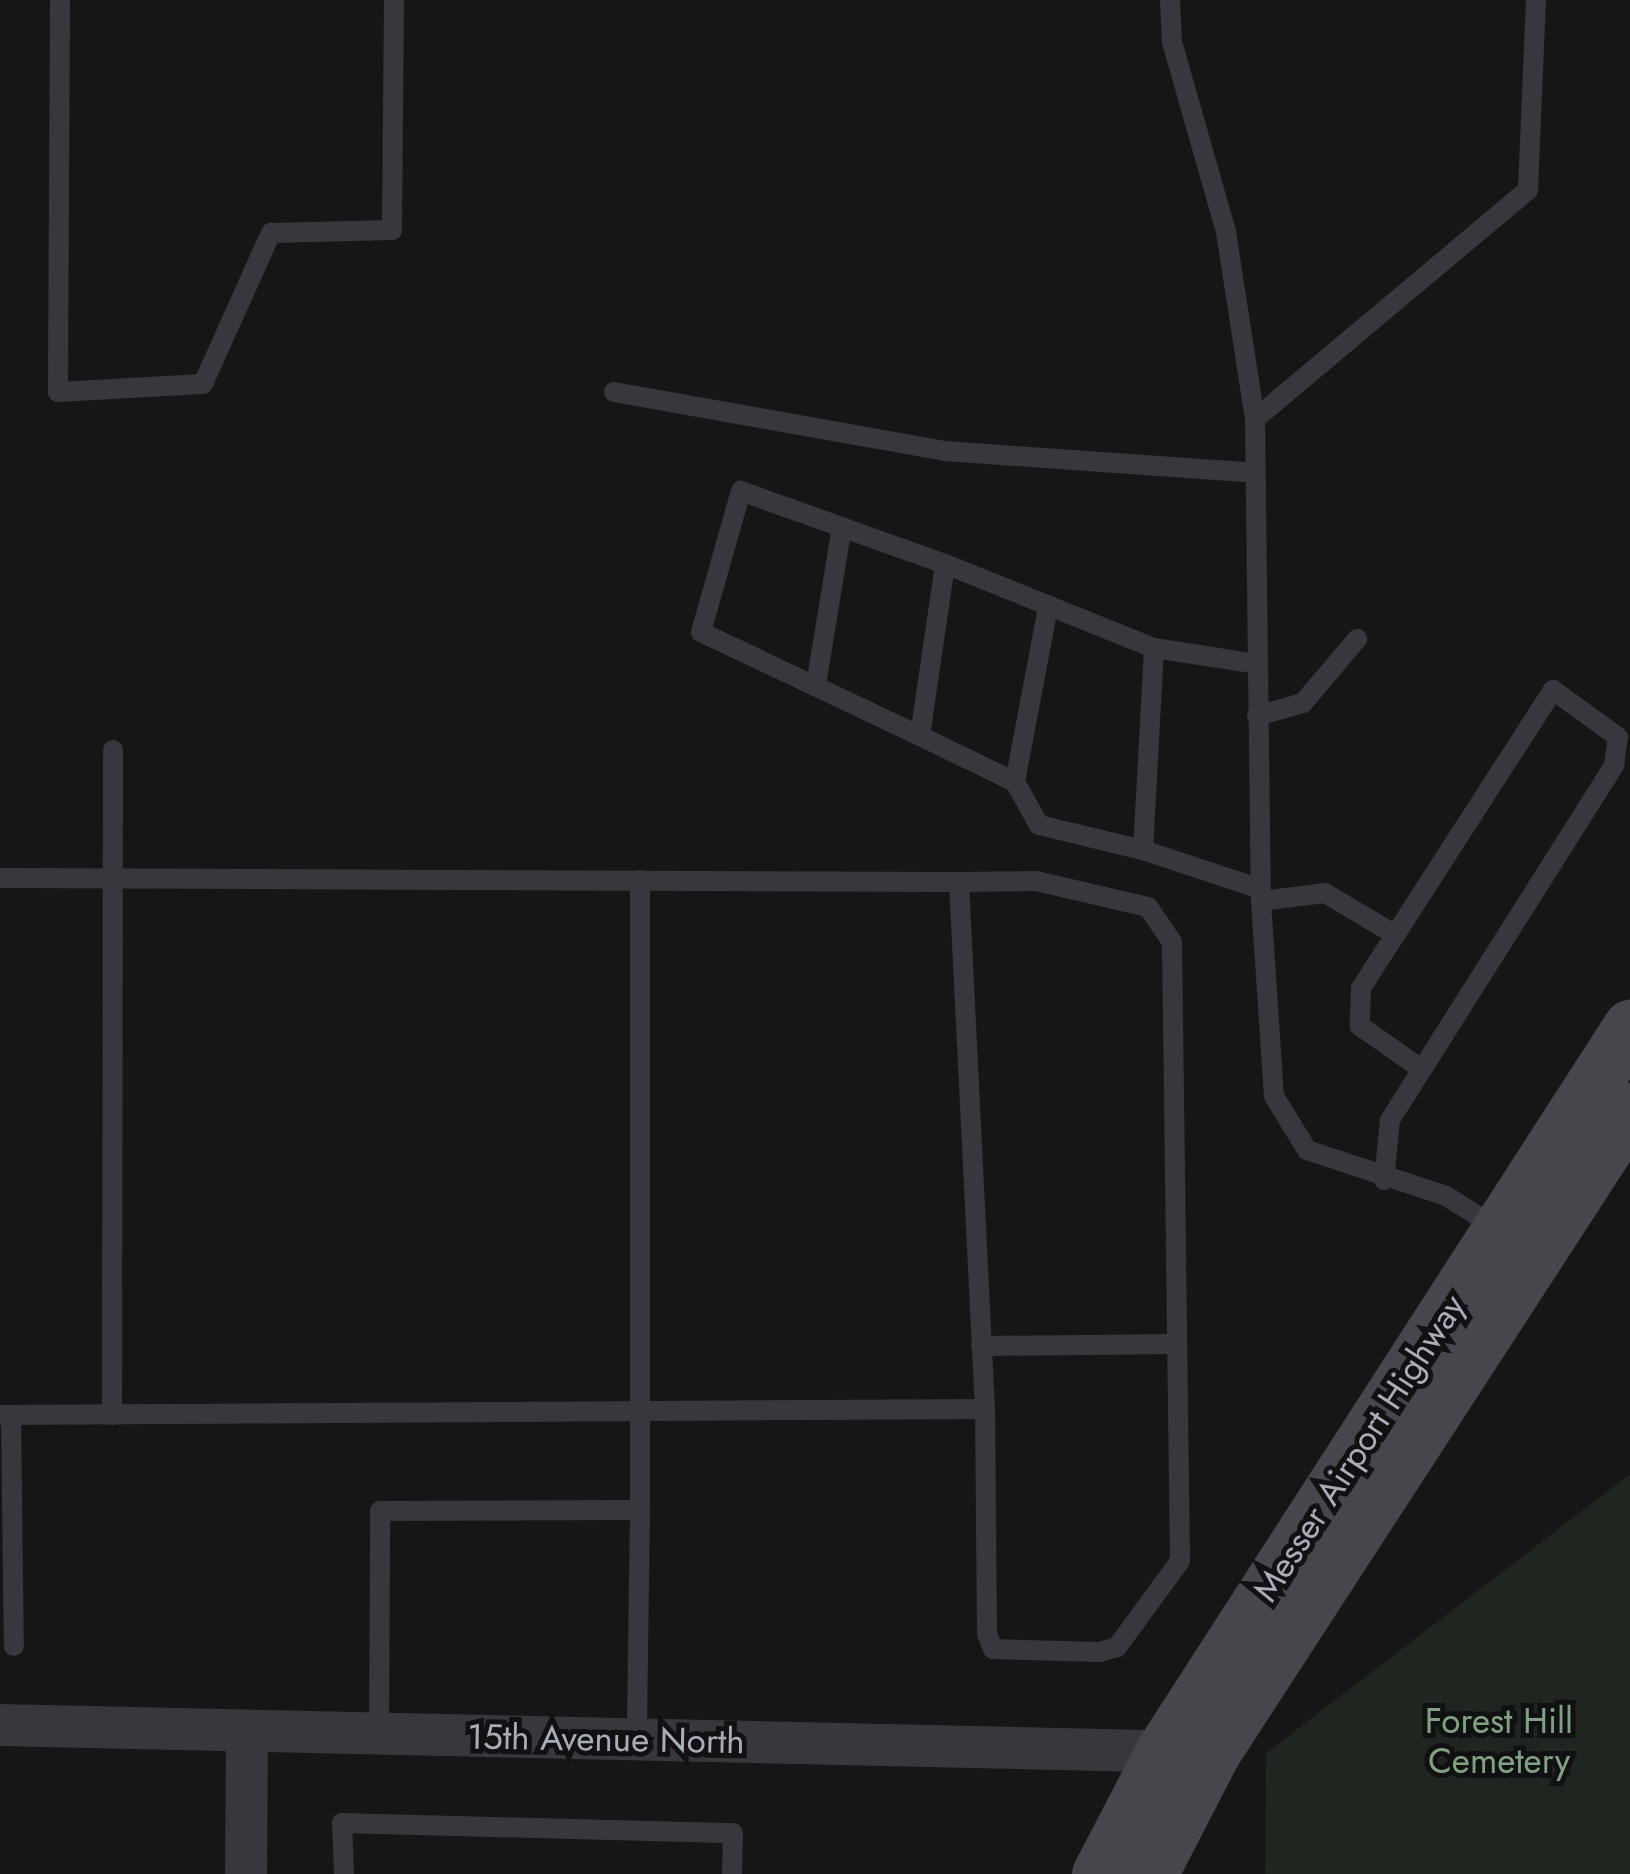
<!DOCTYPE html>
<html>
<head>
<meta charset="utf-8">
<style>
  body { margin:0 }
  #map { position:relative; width:1630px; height:1874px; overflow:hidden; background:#161618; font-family:Jost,sans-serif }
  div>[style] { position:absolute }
  .green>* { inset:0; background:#1e261f }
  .lane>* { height:20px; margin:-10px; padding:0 10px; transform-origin:10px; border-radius:10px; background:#37383d }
  .street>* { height:42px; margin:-21px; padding:0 21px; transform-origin:21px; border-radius:21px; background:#37383d }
  .secondary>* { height:55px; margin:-27.5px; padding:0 27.5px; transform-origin:27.5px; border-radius:27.5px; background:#45474d }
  span { translate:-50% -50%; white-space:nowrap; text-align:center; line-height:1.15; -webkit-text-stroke:10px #111113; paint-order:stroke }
  .street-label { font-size:35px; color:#a8adb8 }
  .park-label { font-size:35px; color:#7fa381 }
</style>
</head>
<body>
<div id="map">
  <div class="green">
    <i style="clip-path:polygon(1630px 1474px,1630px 1874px,1265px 1874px,1266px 1753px)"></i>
  </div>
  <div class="lane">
    <i style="left:60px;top:0;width:392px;rotate:90.3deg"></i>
    <i style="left:58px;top:392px;width:145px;rotate:-3.2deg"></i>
    <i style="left:203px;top:384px;width:166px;rotate:-65.8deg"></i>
    <i style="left:271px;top:233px;width:121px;rotate:-1.4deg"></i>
    <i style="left:392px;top:230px;width:230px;rotate:-89.5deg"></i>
    <i style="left:1170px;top:0;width:42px;rotate:87.3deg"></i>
    <i style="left:1172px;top:42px;width:198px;rotate:74.1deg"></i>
    <i style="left:1226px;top:232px;width:189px;rotate:81.2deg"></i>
    <i style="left:1255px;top:419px;width:482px;rotate:89.3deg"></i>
    <i style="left:1261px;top:901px;width:195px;rotate:86.2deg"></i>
    <i style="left:1274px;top:1096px;width:63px;rotate:58.6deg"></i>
    <i style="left:1307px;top:1150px;width:146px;rotate:18.3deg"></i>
    <i style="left:1446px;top:1196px;width:60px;rotate:32.1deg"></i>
    <i style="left:614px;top:392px;width:335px;rotate:10.1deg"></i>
    <i style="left:944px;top:451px;width:312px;rotate:4deg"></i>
    <i style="left:1255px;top:419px;width:356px;rotate:-40deg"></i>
    <i style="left:1528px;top:190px;width:190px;rotate:-87.6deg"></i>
    <i style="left:945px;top:564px;width:225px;rotate:21.9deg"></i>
    <i style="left:1154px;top:648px;width:202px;rotate:93.1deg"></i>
    <i style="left:1143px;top:850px;width:107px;rotate:-166.5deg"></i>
    <i style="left:1039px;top:825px;width:49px;rotate:-119.2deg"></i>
    <i style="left:1015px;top:782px;width:106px;rotate:-154.2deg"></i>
    <i style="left:920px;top:736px;width:174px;rotate:-81.7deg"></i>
    <i style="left:1154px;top:648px;width:104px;rotate:8.8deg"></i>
    <i style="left:816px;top:685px;width:160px;rotate:-80.7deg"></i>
    <i style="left:1257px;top:716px;width:48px;rotate:-15.8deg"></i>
    <i style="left:1303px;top:703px;width:84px;rotate:-49.8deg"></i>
    <i style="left:920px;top:736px;width:242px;rotate:-154.6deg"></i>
    <i style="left:701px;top:632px;width:147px;rotate:-74.2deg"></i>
    <i style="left:741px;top:491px;width:217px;rotate:19.7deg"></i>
    <i style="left:1015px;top:782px;width:178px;rotate:-79.3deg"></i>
    <i style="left:1143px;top:850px;width:124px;rotate:18.3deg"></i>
    <i style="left:0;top:878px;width:959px;rotate:0.24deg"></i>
    <i style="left:959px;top:882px;width:528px;rotate:87.18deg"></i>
    <i style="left:985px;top:1409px;width:985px;rotate:179.65deg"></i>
    <i style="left:640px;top:880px;width:630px;rotate:90deg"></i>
    <i style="left:959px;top:882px;width:77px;rotate:-0.7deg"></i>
    <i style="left:1036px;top:881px;width:115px;rotate:13.1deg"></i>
    <i style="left:1148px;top:907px;width:42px;rotate:55.6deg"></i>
    <i style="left:1172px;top:942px;width:619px;rotate:89.26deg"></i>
    <i style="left:1180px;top:1561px;width:107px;rotate:126.2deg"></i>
    <i style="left:1117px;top:1647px;width:18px;rotate:164deg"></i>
    <i style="left:1100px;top:1652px;width:107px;rotate:-178.4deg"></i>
    <i style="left:993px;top:1649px;width:17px;rotate:-111deg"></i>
    <i style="left:987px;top:1633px;width:224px;rotate:-90.5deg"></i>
    <i style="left:1261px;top:901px;width:64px;rotate:-7.1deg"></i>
    <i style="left:1325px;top:893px;width:80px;rotate:30.7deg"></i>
    <i style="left:1384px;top:1180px;width:60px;rotate:-84.3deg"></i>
    <i style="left:1390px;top:1120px;width:420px;rotate:-57.7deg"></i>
    <i style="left:1614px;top:765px;width:28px;rotate:-82deg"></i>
    <i style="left:1618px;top:737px;width:80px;rotate:-144.1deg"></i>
    <i style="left:1553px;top:690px;width:354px;rotate:122.8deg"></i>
    <i style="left:1361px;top:988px;width:38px;rotate:92deg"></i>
    <i style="left:1360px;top:1026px;width:73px;rotate:35deg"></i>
    <i style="left:981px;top:1346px;width:196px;rotate:-0.6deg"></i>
    <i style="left:11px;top:1415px;width:231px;rotate:89.3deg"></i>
    <i style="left:112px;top:1415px;width:665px;rotate:-89.91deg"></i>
    <i style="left:379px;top:1734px;width:223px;rotate:-89.7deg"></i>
    <i style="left:380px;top:1511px;width:260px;rotate:-0.2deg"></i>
    <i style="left:640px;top:1510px;width:229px;rotate:90.8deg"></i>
    <i style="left:344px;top:1874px;width:51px;rotate:-92.2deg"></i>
    <i style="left:342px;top:1823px;width:391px;rotate:1.5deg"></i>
    <i style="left:733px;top:1833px;width:41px;rotate:91.4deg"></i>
  </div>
  <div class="street">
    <i style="left:0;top:1725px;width:1189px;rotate:1.3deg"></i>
    <i style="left:246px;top:1874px;width:143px;rotate:-89.6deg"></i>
  </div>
  <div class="secondary">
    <i style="left:1099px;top:1874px;width:139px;rotate:-62.5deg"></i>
    <i style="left:1163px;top:1751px;width:862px;rotate:-57.18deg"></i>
    <i style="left:1150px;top:1874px;width:137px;rotate:-62.7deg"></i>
    <i style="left:1213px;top:1752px;width:766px;rotate:-56.99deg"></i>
  </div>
  <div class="street-label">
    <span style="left:1359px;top:1448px;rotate:-57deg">Messer Airport Highway</span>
    <span style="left:606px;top:1739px;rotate:1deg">15th Avenue North</span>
  </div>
  <div class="park-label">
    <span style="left:1499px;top:1741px">Forest Hill<br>Cemetery</span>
  </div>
</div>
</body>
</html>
